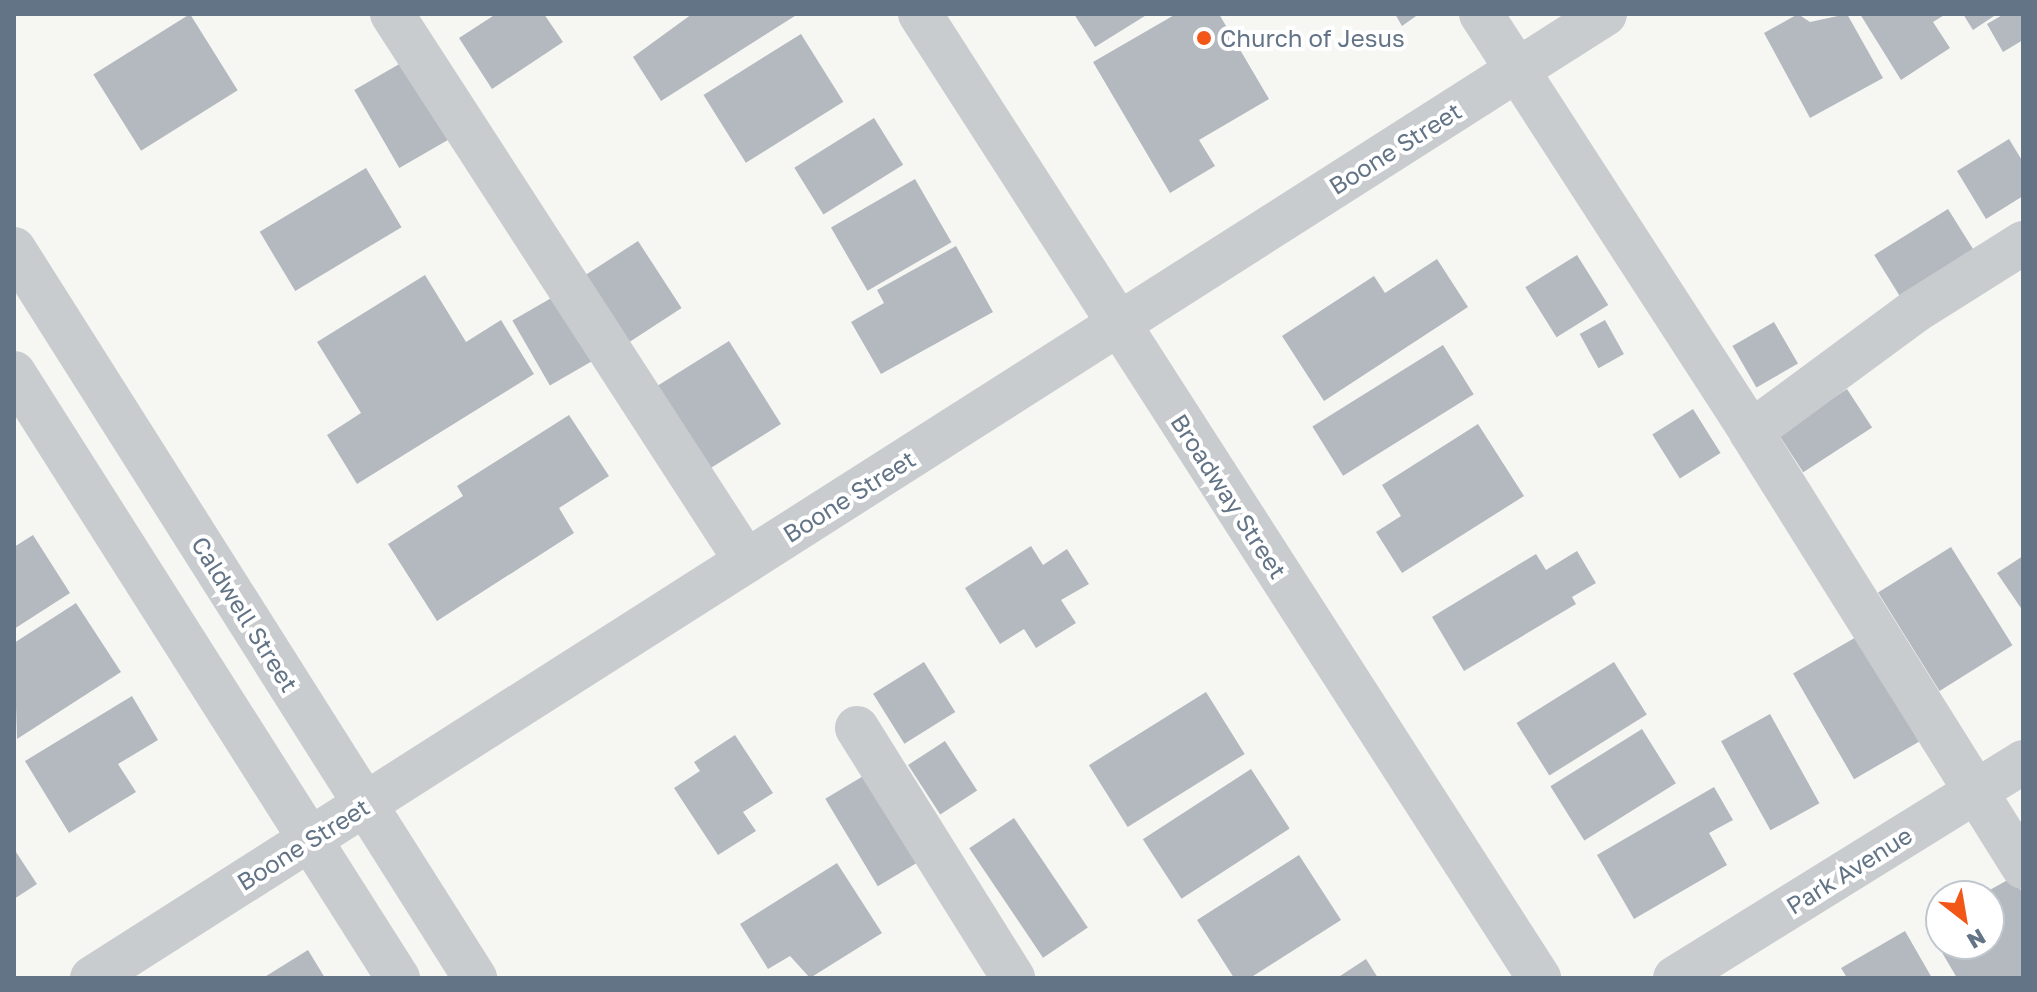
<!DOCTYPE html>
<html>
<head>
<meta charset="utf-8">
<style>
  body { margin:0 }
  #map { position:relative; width:2037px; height:992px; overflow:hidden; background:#f6f7f3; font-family:"Golos Text",sans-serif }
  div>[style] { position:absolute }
  .building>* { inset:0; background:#b3b9bf; transform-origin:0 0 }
  .minor>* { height:44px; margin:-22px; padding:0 22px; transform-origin:22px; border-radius:22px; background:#c9cccf }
  .dots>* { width:22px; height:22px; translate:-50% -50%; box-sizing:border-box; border:4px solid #fff; border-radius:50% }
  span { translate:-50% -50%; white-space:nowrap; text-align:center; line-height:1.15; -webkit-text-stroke:8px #fff; paint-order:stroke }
  .poi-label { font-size:24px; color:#637486 }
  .left { translate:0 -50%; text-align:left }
  .street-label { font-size:24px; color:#637486 }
  .frame { position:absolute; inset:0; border:16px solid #637486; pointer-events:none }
  .north { position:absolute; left:1925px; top:880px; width:80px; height:80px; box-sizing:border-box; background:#fff; border:2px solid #c1c7cf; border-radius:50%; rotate:149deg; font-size:22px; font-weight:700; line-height:32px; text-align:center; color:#637486 }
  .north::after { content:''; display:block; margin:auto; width:28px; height:36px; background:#f25717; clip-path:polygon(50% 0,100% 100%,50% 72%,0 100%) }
</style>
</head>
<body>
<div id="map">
  <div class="building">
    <i style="left:190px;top:14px;width:90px;height:114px;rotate:58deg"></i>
    <i style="clip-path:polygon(496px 14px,544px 14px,563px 42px,492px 89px,459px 38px)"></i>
    <i style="clip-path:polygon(692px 14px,798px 14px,661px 101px,633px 57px)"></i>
    <i style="clip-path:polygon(1074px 14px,1148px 14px,1095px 47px)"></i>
    <i style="clip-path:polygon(1176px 14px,1219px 14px,1269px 99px,1199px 140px,1215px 166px,1170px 193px,1093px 62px)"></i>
    <i style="clip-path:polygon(1395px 14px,1419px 14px,1402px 26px)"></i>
    <i style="clip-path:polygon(1798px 14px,1810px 22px,1847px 14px,1883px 78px,1810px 118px,1764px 33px)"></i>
    <i style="clip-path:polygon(1860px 14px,1946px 14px,1933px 22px,1950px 48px,1901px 80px)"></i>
    <i style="clip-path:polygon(1963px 14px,1997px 14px,1973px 30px)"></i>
    <i style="clip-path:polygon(2004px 14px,2023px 14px,2023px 40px,2003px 52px,1987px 24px)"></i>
    <i style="left:801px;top:34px;width:80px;height:115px;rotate:58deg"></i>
    <i style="left:408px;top:59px;width:90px;height:62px;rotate:60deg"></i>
    <i style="left:874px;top:118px;width:55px;height:94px;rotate:58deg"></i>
    <i style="clip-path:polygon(2009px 139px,2023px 162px,2023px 196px,1986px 219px,1957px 171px)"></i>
    <i style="left:366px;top:168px;width:69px;height:124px;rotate:59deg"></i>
    <i style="left:915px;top:179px;width:73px;height:97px;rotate:60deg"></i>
    <i style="left:1948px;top:209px;width:52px;height:87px;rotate:58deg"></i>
    <i style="left:638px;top:241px;width:80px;height:64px;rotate:57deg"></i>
    <i style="clip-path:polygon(956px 246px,993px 312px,881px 374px,851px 322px,884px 303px,877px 290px)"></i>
    <i style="left:1577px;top:255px;width:59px;height:61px;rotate:58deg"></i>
    <i style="clip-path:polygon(1437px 259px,1468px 307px,1324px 401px,1282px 336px,1374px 276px,1385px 293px)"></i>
    <i style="clip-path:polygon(425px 275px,466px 342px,501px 320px,534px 374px,357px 484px,327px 435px,361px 413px,317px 342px)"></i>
    <i style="left:560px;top:293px;width:75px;height:55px;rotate:60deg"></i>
    <i style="left:1605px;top:320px;width:39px;height:29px;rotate:61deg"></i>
    <i style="left:1774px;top:322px;width:48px;height:48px;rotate:60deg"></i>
    <i style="left:729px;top:341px;width:98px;height:88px;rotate:58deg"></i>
    <i style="left:1443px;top:345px;width:58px;height:154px;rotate:58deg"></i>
    <i style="left:1847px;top:389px;width:46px;height:82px;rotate:57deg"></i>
    <i style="left:1693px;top:409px;width:52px;height:48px;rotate:58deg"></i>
    <i style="clip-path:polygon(569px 415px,609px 476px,559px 508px,574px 533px,437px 621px,388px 544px,463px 496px,457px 486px)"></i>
    <i style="clip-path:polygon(1478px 424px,1524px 496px,1402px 573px,1376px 532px,1401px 516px,1382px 485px)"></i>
    <i style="clip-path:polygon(33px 535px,70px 593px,14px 629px,14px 547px)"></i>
    <i style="clip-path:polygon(1031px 546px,1043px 565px,1067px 549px,1089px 584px,1061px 600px,1076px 623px,1036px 648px,1024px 629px,1000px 644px,965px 588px)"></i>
    <i style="left:1951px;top:547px;width:116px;height:86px;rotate:58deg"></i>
    <i style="clip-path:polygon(1577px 551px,1596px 583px,1572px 597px,1576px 604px,1464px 671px,1432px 617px,1536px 554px,1546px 570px)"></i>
    <i style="clip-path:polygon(2023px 556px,2023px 611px,1997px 573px)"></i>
    <i style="clip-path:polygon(76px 603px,121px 672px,17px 739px,14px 643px)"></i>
    <i style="left:1858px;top:636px;width:122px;height:75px;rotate:60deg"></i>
    <i style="left:924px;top:662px;width:59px;height:60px;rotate:58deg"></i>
    <i style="left:1614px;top:662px;width:62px;height:115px;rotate:58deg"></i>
    <i style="left:1206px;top:692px;width:73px;height:138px;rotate:58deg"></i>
    <i style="clip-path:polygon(132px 696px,158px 740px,118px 764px,136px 792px,69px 833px,25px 761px)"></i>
    <i style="left:1770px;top:714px;width:102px;height:56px;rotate:61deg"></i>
    <i style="left:1642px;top:729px;width:64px;height:108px;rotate:58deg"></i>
    <i style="clip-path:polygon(735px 735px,773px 793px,743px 812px,756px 831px,718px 855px,674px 788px,700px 771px,694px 762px)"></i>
    <i style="left:945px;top:741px;width:59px;height:44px;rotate:57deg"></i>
    <i style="left:875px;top:769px;width:102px;height:58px;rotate:59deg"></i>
    <i style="left:1251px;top:769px;width:71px;height:129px;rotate:57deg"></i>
    <i style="clip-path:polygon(1714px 787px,1733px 820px,1709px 833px,1727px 865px,1634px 919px,1597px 855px)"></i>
    <i style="left:1014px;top:818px;width:132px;height:54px;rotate:56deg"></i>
    <i style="clip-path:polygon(14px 849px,37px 884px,14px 899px)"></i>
    <i style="clip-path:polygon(1299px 855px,1341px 920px,1250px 978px,1234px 978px,1197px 920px)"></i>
    <i style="clip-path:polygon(837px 863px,882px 933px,810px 978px,790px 956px,768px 969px,740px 924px)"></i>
    <i style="clip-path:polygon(2013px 877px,2023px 894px,2023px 978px,1957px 978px,1937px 944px,1989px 944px,1989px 896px,1979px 896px)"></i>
    <i style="clip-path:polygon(1905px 931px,1932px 978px,1847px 978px,1841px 968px)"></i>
    <i style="clip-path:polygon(308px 950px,325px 978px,263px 978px)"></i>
    <i style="clip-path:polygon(1366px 959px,1378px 978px,1337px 978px)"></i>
  </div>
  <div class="minor">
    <i style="left:392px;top:14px;width:652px;rotate:57.09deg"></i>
    <i style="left:920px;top:14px;width:1146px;rotate:57.29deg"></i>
    <i style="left:1481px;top:14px;width:498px;rotate:57.1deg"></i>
    <i style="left:2023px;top:243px;width:128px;rotate:147.8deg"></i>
    <i style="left:1915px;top:311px;width:204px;rotate:143.6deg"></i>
    <i style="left:1751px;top:432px;width:513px;rotate:57.98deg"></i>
    <i style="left:14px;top:249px;width:863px;rotate:57.69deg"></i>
    <i style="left:14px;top:373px;width:717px;rotate:57.6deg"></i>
    <i style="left:857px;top:728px;width:295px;rotate:58deg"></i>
    <i style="left:92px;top:978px;width:1794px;rotate:-32.5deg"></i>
    <i style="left:1675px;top:978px;width:410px;rotate:-31.8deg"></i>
  </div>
  <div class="dots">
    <i style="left:1204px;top:38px;background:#f25717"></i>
  </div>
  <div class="poi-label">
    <span class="left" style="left:1220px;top:38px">Church of Jesus</span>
  </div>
  <div class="street-label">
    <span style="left:1395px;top:148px;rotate:-32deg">Boone Street</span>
    <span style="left:849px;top:496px;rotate:-32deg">Boone Street</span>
    <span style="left:1229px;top:496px;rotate:57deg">Broadway Street</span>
    <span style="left:245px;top:614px;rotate:58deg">Caldwell Street</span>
    <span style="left:303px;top:844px;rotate:-32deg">Boone Street</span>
    <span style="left:1849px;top:870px;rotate:-32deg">Park Avenue</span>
  </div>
  <div class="frame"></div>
  <div class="north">N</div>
</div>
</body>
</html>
